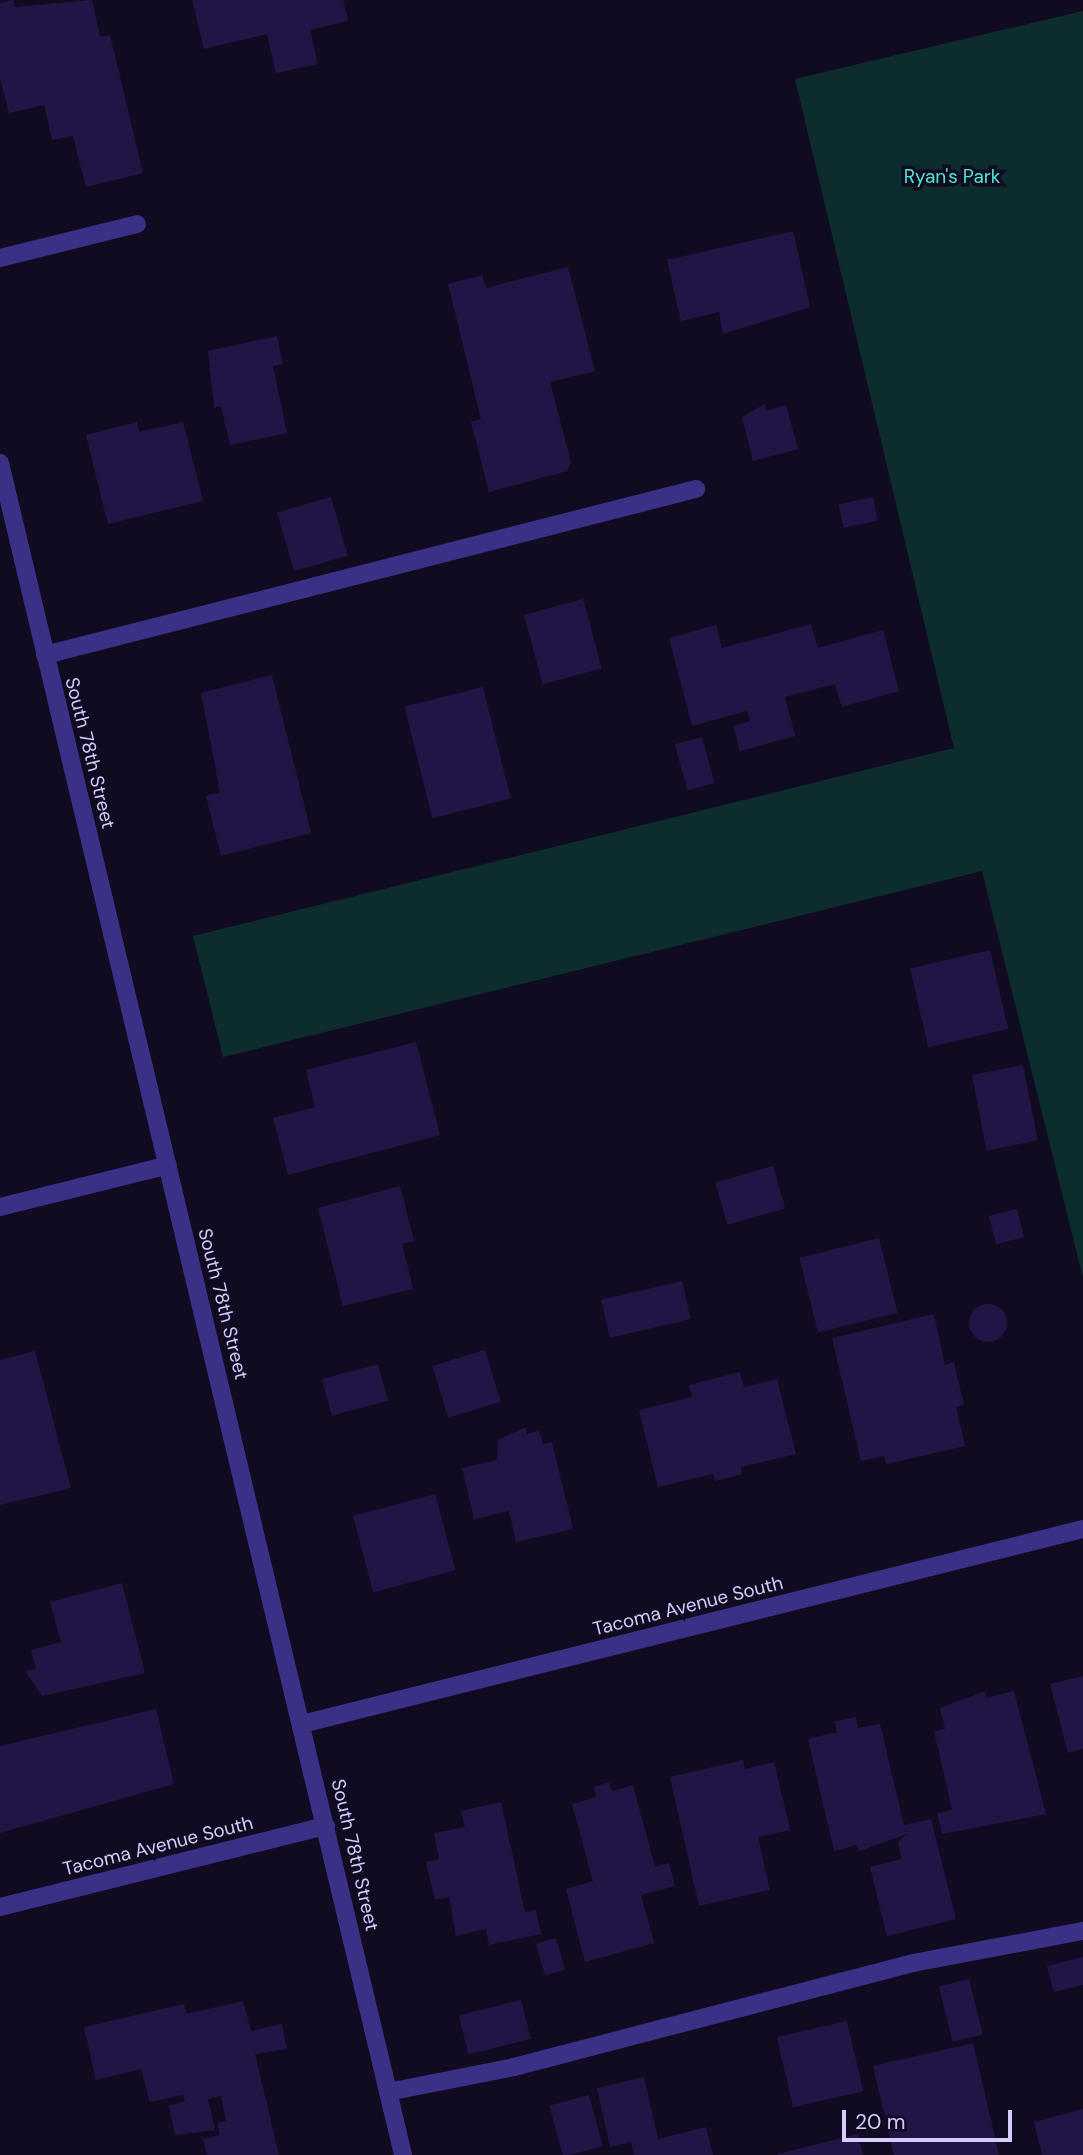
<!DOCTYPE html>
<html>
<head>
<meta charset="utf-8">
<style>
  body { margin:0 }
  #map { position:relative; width:1083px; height:2155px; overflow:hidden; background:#110b22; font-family:"DM Sans",sans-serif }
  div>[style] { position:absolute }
  .green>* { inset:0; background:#0d2c2d }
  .building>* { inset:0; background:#221545; transform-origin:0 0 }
  .round { border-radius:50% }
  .minor>* { height:18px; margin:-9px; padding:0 9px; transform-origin:9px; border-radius:9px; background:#3a3186 }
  span { translate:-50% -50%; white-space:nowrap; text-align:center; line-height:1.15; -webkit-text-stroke:7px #110b22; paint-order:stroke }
  .park-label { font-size:19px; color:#4cebcf }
  .street-label { font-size:19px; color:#d6ccff }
  .scale { position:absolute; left:842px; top:2110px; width:170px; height:32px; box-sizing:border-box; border:4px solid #d6ccff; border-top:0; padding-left:9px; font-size:21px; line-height:24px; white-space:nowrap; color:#d6ccff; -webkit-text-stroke:5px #110b22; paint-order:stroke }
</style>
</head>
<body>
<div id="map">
  <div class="green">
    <i style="clip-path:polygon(1083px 11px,1083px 1278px,982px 871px,223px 1057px,193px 936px,954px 748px,795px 79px)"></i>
  </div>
  <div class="building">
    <i style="clip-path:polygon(13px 0,15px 7px,92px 0,100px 37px,110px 35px,143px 173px,86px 187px,73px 136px,52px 140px,44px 105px,9px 113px,0 78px,0 3px)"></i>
    <i style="clip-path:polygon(192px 0,343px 0,348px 21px,310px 30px,318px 64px,276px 73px,267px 34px,204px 49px)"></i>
    <i style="clip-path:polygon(793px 231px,810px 307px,723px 334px,719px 312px,681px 321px,667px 260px)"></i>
    <i style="clip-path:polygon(568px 267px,595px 371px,550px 382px,571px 462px,567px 471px,489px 492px,471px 422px,481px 419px,448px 284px,482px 275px,486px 288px)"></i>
    <i style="clip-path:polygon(277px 336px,283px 364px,273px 366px,287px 433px,230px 445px,221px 406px,214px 408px,208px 351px)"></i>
    <i style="clip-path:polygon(765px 404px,766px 411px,786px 405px,798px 449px,753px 461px,742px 417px)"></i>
    <i style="clip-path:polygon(137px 422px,139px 432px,183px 422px,203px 501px,108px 524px,86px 435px)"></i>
    <i style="left:331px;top:497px;width:61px;height:56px;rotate:74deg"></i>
    <i style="left:873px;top:497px;width:24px;height:35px;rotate:78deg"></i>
    <i style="left:583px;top:599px;width:72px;height:61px;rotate:75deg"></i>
    <i style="clip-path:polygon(811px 624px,818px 648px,883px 630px,899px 691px,842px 707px,835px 684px,785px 697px,795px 736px,740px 751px,733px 726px,750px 721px,747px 711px,692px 726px,669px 638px,716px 625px,722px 648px)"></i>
    <i style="clip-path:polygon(272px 675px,311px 833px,221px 856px,206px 796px,220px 792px,201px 693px)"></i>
    <i style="left:483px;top:687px;width:115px;height:81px;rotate:76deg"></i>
    <i style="left:702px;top:737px;width:48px;height:28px;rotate:75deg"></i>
    <i style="left:990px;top:950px;width:81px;height:82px;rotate:77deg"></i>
    <i style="clip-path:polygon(416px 1042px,440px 1135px,288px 1175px,273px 1118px,315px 1107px,306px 1070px)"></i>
    <i style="left:1023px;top:1065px;width:77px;height:52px;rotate:79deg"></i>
    <i style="left:773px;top:1166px;width:44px;height:60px;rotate:74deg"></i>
    <i style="clip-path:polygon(400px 1186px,414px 1241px,402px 1244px,413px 1289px,343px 1306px,318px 1208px)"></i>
    <i style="left:1017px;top:1209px;width:29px;height:29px;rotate:76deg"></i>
    <i style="left:879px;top:1238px;width:77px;height:82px;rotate:76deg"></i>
    <i style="left:682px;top:1281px;width:39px;height:83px;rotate:77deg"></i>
    <i class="round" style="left:969px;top:1304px;width:38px;height:38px"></i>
    <i style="clip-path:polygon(934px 1314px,945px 1365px,954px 1362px,964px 1405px,956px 1407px,965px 1446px,886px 1464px,884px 1456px,861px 1461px,832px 1338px)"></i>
    <i style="left:485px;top:1350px;width:54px;height:55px;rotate:73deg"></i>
    <i style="clip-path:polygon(35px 1351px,71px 1488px,0 1505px,0 1360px)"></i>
    <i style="left:378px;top:1364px;width:38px;height:58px;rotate:75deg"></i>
    <i style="clip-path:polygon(740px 1372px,744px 1387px,777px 1379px,796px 1454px,741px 1467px,742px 1474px,715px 1481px,713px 1474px,658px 1487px,639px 1410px,692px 1397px,689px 1385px)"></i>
    <i style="clip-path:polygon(526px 1427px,527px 1434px,539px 1431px,543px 1444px,552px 1442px,573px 1529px,516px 1542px,509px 1511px,474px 1519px,462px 1468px,497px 1460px,498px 1440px)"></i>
    <i style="left:435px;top:1494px;width:79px;height:85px;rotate:75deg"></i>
    <i style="clip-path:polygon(122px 1583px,145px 1673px,42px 1696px,25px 1671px,36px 1669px,31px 1650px,61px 1642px,50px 1602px)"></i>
    <i style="clip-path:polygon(1083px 1676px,1083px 1749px,1068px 1753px,1050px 1684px)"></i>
    <i style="clip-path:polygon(985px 1691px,986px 1698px,1014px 1691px,1046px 1814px,942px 1834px,937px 1813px,952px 1810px,934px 1731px,945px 1729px,940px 1708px)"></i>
    <i style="clip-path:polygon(156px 1709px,174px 1784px,0 1833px,0 1746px)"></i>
    <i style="clip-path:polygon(856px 1717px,858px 1728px,880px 1724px,904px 1825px,931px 1819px,956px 1919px,887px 1936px,870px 1867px,902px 1859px,898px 1842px,907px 1834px,859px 1851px,857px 1845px,834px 1851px,808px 1739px,837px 1732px,835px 1721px)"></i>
    <i style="clip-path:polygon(743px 1760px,745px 1769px,774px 1762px,790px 1830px,758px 1837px,770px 1890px,699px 1906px,670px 1777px)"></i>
    <i style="clip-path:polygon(609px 1782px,612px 1791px,633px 1785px,655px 1867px,669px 1863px,675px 1886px,641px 1895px,654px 1943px,585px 1962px,566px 1889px,593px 1881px,572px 1804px,596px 1797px,594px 1787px)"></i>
    <i style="clip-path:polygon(501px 1802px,525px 1912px,536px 1910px,541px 1934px,489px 1945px,486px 1929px,456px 1936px,449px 1897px,435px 1900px,426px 1862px,439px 1859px,434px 1833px,465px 1827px,461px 1811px)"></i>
    <i style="left:556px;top:1938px;width:33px;height:21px;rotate:74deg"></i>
    <i style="clip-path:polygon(1083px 1957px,1083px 1985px,1054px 1992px,1047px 1966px)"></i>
    <i style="left:969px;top:1979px;width:57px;height:31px;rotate:76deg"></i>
    <i style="left:521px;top:2000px;width:40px;height:64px;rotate:76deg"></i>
    <i style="clip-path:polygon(243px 2001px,251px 2031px,282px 2024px,287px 2049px,255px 2054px,279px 2155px,207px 2155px,203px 2139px,220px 2135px,217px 2123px,226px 2121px,221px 2096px,208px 2099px,215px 2130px,175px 2135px,169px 2105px,185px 2102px,183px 2095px,150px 2102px,141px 2069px,96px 2080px,84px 2027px,184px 2004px,186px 2014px)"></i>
    <i style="left:847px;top:2021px;width:72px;height:72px;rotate:77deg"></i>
    <i style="clip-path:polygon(973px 2043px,999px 2155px,894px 2155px,873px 2066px)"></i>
    <i style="clip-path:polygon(644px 2077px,658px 2139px,706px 2127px,713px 2155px,634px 2155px,631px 2142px,610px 2147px,597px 2088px)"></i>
    <i style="left:589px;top:2095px;width:53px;height:41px;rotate:75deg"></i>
    <i style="clip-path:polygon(1083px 2109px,1083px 2155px,1042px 2155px,1034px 2122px)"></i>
    <i style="clip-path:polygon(858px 2134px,863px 2155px,778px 2155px,778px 2154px)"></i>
  </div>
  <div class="minor">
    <i style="left:0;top:258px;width:141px;rotate:-13.9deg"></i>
    <i style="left:0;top:463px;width:1739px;rotate:76.6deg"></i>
    <i style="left:45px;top:655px;width:672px;rotate:-14.31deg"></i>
    <i style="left:0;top:1207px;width:173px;rotate:-14deg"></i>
    <i style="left:302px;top:1724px;width:805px;rotate:-14.02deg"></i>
    <i style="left:0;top:1907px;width:336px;rotate:-14deg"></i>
    <i style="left:388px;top:2092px;width:128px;rotate:-11.2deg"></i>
    <i style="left:514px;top:2067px;width:412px;rotate:-14.6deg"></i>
    <i style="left:913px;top:1963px;width:173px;rotate:-10.7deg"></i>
  </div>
  <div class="park-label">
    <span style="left:952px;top:177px">Ryan's Park</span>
  </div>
  <div class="street-label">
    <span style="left:90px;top:753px;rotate:76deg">South 78th Street</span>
    <span style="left:223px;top:1304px;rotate:76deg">South 78th Street</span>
    <span style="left:688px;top:1606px;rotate:-14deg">Tacoma Avenue South</span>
    <span style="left:158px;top:1846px;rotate:-14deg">Tacoma Avenue South</span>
    <span style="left:355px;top:1855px;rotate:77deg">South 78th Street</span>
  </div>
  <div class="scale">20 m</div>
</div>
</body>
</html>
